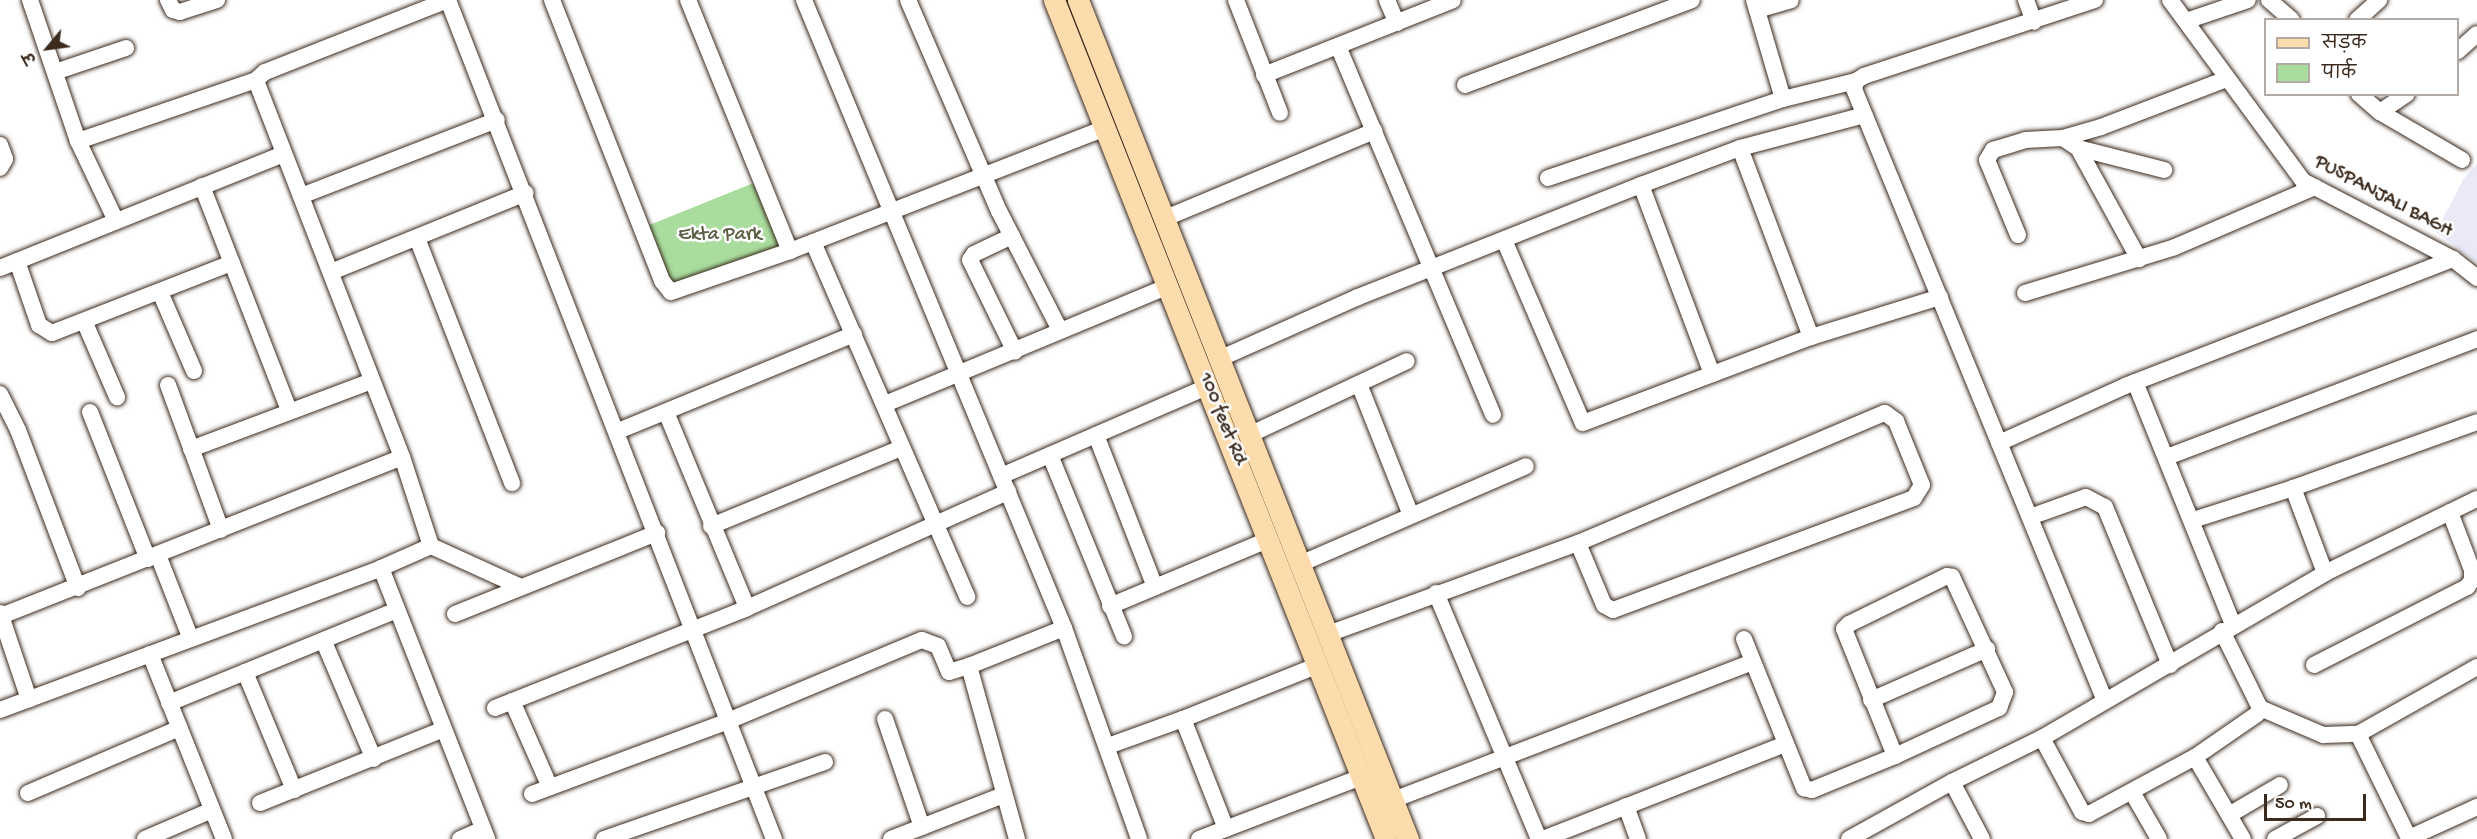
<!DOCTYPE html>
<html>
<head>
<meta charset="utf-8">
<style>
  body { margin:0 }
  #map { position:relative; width:2477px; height:839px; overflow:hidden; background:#fff; font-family:"Gochi Hand","Playpen Sans Deva",sans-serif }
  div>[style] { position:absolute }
  .built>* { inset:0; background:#e9e9f8 }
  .green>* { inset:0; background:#a9dd9e; transform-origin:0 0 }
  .roads { filter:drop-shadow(0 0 2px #3b2a1e) drop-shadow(0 0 2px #3b2a1e) }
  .minor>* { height:16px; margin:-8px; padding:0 8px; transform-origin:8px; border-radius:8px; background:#fff }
  .major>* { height:21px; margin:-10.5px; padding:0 10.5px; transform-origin:10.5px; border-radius:10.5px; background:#fcdcac }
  span { translate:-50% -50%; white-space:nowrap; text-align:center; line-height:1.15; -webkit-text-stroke:5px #fff; paint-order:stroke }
  .street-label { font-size:20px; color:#3b2a1e }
  .park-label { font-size:20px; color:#5c6044 }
  .legend { position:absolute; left:2264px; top:18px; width:195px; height:78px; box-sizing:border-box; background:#fff; border:2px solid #b1aaa5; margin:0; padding:8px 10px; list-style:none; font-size:18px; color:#3b2a1e }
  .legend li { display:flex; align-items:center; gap:12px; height:30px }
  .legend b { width:30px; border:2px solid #b1aaa5 }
  .north { position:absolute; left:18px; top:18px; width:60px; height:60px; -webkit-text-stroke:4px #fff; paint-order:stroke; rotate:241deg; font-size:16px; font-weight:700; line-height:24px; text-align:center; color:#3b2a1e }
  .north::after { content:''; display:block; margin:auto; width:21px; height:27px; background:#3b2a1e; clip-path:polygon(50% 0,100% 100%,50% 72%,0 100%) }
  .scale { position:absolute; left:2264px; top:794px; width:102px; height:27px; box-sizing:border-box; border:3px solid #3b2a1e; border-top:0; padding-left:8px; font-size:18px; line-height:21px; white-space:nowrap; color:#3b2a1e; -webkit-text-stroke:4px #fff; paint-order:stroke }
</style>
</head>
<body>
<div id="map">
  <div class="built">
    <i style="clip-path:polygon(2477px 164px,2477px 263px,2436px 232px,2464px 178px)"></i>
  </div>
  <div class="green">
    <i style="left:761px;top:180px;width:77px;height:129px;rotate:68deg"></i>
  </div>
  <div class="roads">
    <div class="minor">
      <i style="left:30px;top:0;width:149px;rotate:71.2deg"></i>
      <i style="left:78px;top:141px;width:86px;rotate:64.6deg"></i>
      <i style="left:168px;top:0;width:11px;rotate:63deg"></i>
      <i style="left:173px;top:10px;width:7px;rotate:16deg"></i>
      <i style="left:180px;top:12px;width:39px;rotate:-18deg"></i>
      <i style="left:552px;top:0;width:302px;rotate:68.6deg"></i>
      <i style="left:662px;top:281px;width:14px;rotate:51deg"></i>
      <i style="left:671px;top:292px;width:126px;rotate:-19deg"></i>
      <i style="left:790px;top:251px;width:338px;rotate:-21.3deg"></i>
      <i style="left:688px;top:0;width:271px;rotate:67.9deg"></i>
      <i style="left:804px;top:0;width:680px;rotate:67.51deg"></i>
      <i style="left:1064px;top:628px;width:224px;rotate:70.4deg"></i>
      <i style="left:908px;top:0;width:230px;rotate:66.7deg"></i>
      <i style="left:999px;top:211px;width:134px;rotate:62.9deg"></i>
      <i style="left:1236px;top:0;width:121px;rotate:68.7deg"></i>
      <i style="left:1387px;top:0;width:25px;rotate:67deg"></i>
      <i style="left:1754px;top:0;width:103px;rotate:73.7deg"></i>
      <i style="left:2026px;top:0;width:23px;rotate:70deg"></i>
      <i style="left:2095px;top:0;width:243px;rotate:161.8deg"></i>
      <i style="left:1864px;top:76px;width:9px;rotate:148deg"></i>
      <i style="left:1856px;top:81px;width:8px;rotate:104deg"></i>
      <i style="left:1854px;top:89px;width:661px;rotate:67.7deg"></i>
      <i style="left:2170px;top:0;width:225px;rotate:53.7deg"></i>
      <i style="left:2303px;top:181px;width:169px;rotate:27.5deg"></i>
      <i style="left:2453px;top:259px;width:31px;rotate:38deg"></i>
      <i style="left:2269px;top:0;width:30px;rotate:41deg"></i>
      <i style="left:1757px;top:10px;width:35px;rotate:-16deg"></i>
      <i style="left:2357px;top:20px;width:30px;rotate:-42deg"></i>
      <i style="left:2186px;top:21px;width:65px;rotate:-18.7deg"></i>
      <i style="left:1338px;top:46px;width:400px;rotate:67.2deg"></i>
      <i style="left:2458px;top:51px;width:25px;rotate:-42deg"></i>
      <i style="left:55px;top:72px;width:75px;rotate:-18.7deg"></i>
      <i style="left:1264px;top:75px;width:203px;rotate:-21.6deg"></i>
      <i style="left:1465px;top:85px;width:242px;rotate:-20.5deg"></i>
      <i style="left:2359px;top:94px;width:28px;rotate:41deg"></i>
      <i style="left:2380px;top:112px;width:32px;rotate:-34deg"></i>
      <i style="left:2380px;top:112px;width:95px;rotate:30.3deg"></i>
      <i style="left:2063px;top:138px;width:40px;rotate:-16deg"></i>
      <i style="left:2101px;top:127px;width:135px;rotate:-20.9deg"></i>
      <i style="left:78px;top:141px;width:188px;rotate:-18.9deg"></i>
      <i style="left:0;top:145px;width:15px;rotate:70deg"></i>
      <i style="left:5px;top:159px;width:10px;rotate:119deg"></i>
      <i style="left:1740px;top:148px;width:202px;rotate:69.4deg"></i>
      <i style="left:2078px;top:148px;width:127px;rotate:61.2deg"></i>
      <i style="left:1548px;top:178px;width:248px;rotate:-18.6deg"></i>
      <i style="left:1783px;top:99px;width:75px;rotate:-13.9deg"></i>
      <i style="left:1641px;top:185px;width:202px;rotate:69.4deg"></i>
      <i style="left:202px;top:186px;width:240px;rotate:68.8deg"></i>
      <i style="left:301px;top:196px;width:210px;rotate:-21.2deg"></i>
      <i style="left:1163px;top:219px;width:229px;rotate:-22.6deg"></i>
      <i style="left:2018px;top:235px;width:81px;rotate:-112.5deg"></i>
      <i style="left:1987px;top:160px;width:12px;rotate:-59deg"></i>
      <i style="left:1993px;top:150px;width:34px;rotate:-17deg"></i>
      <i style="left:2025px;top:140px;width:38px;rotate:-3deg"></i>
      <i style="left:2063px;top:138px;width:18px;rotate:34deg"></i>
      <i style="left:2078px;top:148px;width:89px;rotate:14.3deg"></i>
      <i style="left:1012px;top:236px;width:42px;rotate:154.7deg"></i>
      <i style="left:974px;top:254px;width:7px;rotate:124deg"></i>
      <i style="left:970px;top:260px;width:102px;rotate:63.9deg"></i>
      <i style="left:417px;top:238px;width:263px;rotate:68.8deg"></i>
      <i style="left:1504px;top:240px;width:199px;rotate:66.7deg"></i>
      <i style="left:1583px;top:423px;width:244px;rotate:-20.7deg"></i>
      <i style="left:1811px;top:337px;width:135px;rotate:-17.2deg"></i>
      <i style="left:813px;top:242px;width:387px;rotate:66.5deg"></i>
      <i style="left:17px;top:261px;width:68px;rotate:71deg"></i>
      <i style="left:39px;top:325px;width:15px;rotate:32deg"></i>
      <i style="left:52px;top:333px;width:193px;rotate:-21.3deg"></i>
      <i style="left:0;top:268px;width:305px;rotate:-21.9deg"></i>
      <i style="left:331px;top:272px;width:210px;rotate:-22.1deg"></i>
      <i style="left:160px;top:292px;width:86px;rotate:66.7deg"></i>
      <i style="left:2025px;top:293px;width:157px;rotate:-17deg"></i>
      <i style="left:2175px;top:247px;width:152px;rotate:-23.2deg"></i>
      <i style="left:85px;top:323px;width:81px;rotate:66.6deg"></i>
      <i style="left:1219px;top:359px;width:152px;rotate:-24deg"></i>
      <i style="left:1358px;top:297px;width:304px;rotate:-21.6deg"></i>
      <i style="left:1641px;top:185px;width:106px;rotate:-20.5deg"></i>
      <i style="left:1740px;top:148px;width:129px;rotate:-14.8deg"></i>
      <i style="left:2135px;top:382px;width:262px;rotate:68deg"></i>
      <i style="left:1359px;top:384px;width:139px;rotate:68.4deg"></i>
      <i style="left:168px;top:385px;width:154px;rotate:69.9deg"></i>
      <i style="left:0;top:394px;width:40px;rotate:63.4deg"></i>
      <i style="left:18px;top:430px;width:169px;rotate:69.2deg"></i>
      <i style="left:885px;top:404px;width:308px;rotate:-22.6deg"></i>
      <i style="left:90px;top:412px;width:158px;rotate:68.5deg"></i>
      <i style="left:666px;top:412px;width:212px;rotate:67.5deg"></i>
      <i style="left:618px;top:431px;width:255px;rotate:-22.3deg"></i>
      <i style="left:1096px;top:435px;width:163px;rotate:68.8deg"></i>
      <i style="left:1249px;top:435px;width:174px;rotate:-25.1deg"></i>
      <i style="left:1999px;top:443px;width:138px;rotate:-24.3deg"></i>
      <i style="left:2125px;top:386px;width:352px;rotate:-21.2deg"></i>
      <i style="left:191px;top:449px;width:193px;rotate:-20.6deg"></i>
      <i style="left:1050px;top:455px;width:196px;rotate:67.8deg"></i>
      <i style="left:2167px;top:457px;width:332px;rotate:-20.8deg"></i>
      <i style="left:1001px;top:476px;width:227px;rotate:-23.4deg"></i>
      <i style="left:2030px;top:517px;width:59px;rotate:-19.7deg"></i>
      <i style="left:2086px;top:497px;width:21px;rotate:28deg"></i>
      <i style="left:2105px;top:507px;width:171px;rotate:67.6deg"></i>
      <i style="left:2193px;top:520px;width:105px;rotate:-17.7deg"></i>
      <i style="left:711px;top:526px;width:205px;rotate:-22.3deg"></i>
      <i style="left:431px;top:546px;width:94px;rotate:-108deg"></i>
      <i style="left:402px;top:457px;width:404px;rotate:-111.2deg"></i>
      <i style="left:256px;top:80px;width:12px;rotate:-42deg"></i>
      <i style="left:265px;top:72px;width:197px;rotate:-21.5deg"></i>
      <i style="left:448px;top:0;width:900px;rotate:68.77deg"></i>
      <i style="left:431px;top:546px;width:99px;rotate:24.5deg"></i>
      <i style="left:158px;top:555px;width:90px;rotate:68.6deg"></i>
      <i style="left:1300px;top:564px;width:246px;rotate:-23.4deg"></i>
      <i style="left:381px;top:568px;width:291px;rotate:68.6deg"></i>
      <i style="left:2325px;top:573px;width:91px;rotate:-110.6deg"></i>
      <i style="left:2293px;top:488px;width:195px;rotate:-19.7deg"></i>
      <i style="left:1436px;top:593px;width:267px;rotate:67.3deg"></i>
      <i style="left:1110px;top:606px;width:173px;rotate:-22.7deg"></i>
      <i style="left:0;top:613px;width:91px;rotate:71.4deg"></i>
      <i style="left:455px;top:614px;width:218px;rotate:-21.9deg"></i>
      <i style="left:1px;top:616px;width:431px;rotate:-21.6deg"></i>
      <i style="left:1328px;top:634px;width:266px;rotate:-20deg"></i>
      <i style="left:1578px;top:543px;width:333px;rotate:-23deg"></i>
      <i style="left:1885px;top:413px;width:14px;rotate:36deg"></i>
      <i style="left:1896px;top:421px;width:69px;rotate:67.9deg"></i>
      <i style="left:1922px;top:485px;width:15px;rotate:122deg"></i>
      <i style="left:1914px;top:498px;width:321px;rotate:159.6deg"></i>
      <i style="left:1613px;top:610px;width:10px;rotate:-151deg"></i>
      <i style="left:1604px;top:605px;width:67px;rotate:-112.8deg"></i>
      <i style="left:1744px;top:639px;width:161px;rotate:68.1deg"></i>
      <i style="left:1804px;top:788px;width:8px;rotate:14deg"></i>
      <i style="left:1812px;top:790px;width:90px;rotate:-22.3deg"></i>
      <i style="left:1895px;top:756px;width:115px;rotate:-24.8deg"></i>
      <i style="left:1999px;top:708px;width:17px;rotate:-69deg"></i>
      <i style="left:2005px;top:692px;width:127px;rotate:-114.7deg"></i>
      <i style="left:1952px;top:577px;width:5px;rotate:-169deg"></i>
      <i style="left:1947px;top:576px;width:109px;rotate:153.9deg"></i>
      <i style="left:1849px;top:624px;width:7px;rotate:135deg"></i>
      <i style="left:1844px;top:629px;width:137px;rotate:68.1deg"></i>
      <i style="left:324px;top:642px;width:127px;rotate:66.9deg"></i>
      <i style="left:150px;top:654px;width:199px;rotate:68.2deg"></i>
      <i style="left:2314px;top:665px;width:172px;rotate:-27deg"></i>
      <i style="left:2467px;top:587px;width:9px;rotate:-54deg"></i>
      <i style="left:2472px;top:580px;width:10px;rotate:-90deg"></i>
      <i style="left:2472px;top:570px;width:62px;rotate:-110.8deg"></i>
      <i style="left:2477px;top:667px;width:137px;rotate:150.6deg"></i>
      <i style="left:2358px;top:734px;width:116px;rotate:63.9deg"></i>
      <i style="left:2409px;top:838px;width:75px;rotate:-24.5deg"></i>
      <i style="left:245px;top:672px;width:128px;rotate:67.4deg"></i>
      <i style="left:1871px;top:700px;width:127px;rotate:-23.7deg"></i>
      <i style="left:512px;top:701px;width:94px;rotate:66.2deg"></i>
      <i style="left:169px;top:703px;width:246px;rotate:-22.2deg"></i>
      <i style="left:495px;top:708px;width:271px;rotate:-21.6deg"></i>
      <i style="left:747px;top:608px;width:286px;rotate:-24deg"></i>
      <i style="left:2260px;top:708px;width:69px;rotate:23.2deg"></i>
      <i style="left:2323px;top:735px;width:35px;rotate:-2deg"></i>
      <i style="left:0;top:710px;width:407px;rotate:-20.4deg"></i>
      <i style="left:381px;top:568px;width:55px;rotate:-23.7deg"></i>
      <i style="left:885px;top:719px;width:114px;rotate:71.1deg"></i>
      <i style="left:1183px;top:719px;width:146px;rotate:-21.7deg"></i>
      <i style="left:2042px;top:738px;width:84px;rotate:61.6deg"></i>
      <i style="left:2082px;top:812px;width:7px;rotate:16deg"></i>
      <i style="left:2089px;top:814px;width:120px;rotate:-28.3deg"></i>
      <i style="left:2195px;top:757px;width:95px;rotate:59.7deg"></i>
      <i style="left:1108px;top:746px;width:80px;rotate:-19.8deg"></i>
      <i style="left:1183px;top:719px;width:118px;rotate:68.6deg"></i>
      <i style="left:2195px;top:757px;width:75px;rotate:-34.7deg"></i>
      <i style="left:2257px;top:714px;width:7px;rotate:-63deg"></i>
      <i style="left:2260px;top:708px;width:86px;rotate:-116.3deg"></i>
      <i style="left:1952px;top:782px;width:64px;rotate:62.2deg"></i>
      <i style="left:2132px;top:792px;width:54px;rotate:60.1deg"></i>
      <i style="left:28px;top:793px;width:165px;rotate:-23.2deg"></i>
      <i style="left:532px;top:794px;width:209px;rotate:-20.4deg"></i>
      <i style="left:728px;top:721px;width:210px;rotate:-22.7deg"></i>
      <i style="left:922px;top:640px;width:17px;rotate:21deg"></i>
      <i style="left:938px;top:646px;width:28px;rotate:67deg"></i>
      <i style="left:949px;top:672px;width:21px;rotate:-17deg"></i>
      <i style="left:1393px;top:800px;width:385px;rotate:-21deg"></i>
      <i style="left:260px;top:803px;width:198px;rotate:-21.9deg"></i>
      <i style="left:1626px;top:806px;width:35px;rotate:70deg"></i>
      <i style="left:2229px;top:815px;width:59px;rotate:-30.5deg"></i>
      <i style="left:145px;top:839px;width:73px;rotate:-23.4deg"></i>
      <i style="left:460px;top:839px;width:25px;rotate:-23deg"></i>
      <i style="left:604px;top:839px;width:234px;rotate:-19.2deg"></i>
      <i style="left:891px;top:839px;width:120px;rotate:-21.4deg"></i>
      <i style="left:1017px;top:839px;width:180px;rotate:-105.5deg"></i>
      <i style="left:969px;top:666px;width:102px;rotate:-21.8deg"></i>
      <i style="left:1199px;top:839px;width:185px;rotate:-20.9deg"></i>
      <i style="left:1543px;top:839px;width:260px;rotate:-21.4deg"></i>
      <i style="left:1849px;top:839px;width:118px;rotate:-29deg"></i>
      <i style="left:1952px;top:782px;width:100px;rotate:-26.1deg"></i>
      <i style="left:2042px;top:738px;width:328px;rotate:-30.2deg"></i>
      <i style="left:2325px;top:573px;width:169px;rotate:-26deg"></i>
      <i style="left:2275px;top:839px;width:48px;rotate:-28.7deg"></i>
    </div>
    <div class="major">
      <i style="left:1054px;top:0;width:902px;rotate:68.41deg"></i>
      <i style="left:1078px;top:0;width:902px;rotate:68.53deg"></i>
    </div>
  </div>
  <div class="street-label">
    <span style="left:2383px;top:197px;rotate:28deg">PUSPANJALI BAGH</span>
    <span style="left:1222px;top:419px;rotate:68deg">100 feet Rd</span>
  </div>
  <div class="park-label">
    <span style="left:720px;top:235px">Ekta Park</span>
  </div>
  <ul class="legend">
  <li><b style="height:8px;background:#fcdcac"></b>सड़क</li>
  <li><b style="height:16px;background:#a9dd9e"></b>पार्क</li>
  </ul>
  <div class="north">उ</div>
  <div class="scale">50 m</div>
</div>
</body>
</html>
